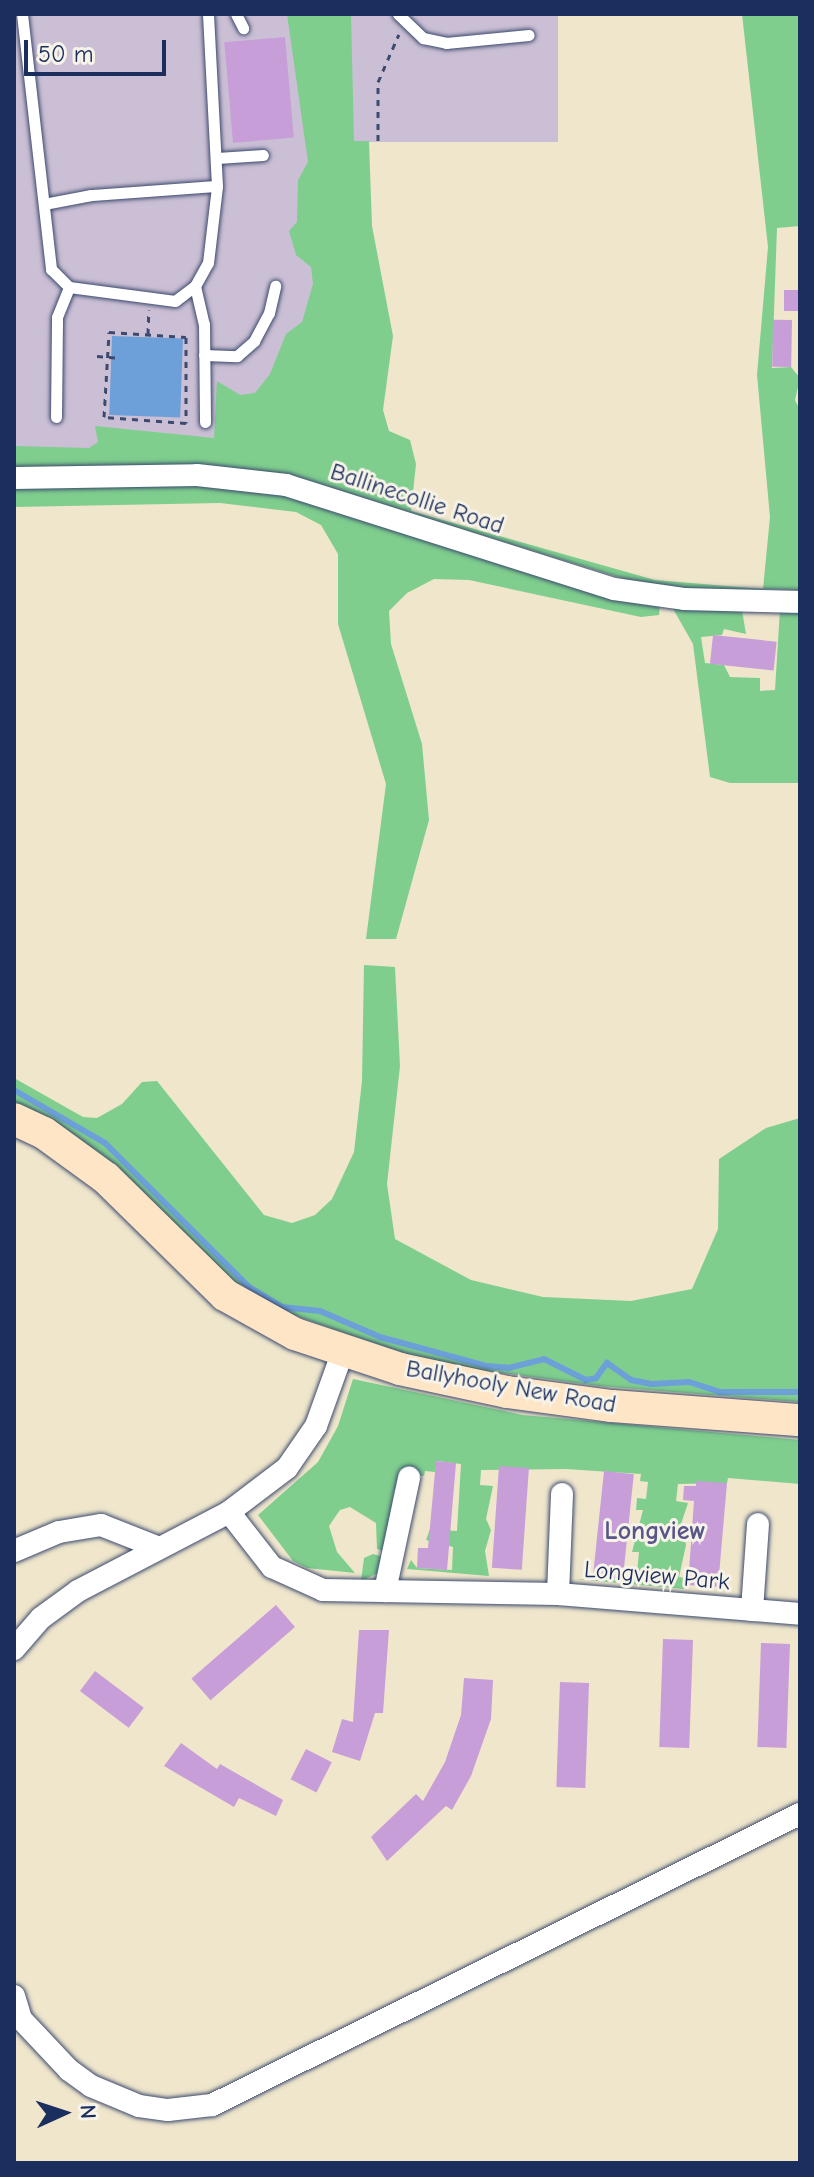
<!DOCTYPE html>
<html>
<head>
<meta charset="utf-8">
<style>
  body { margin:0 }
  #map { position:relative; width:814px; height:2177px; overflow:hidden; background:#efe6cc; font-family:"Comic Neue",sans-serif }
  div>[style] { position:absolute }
  .industrial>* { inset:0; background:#cbbfd5; transform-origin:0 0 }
  .green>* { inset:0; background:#7fce8e }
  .water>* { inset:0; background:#6da0d9; transform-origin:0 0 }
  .stream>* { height:6px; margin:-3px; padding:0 3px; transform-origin:3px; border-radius:3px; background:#6da0d9 }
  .building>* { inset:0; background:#c89ed9; transform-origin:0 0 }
  .path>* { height:3px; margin-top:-1.5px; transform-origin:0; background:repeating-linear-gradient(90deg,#3b4a6e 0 6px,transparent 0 12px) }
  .roads { filter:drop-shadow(0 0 2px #3b4a6e) drop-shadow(0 0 2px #3b4a6e) }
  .service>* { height:11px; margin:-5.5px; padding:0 5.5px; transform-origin:5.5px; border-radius:5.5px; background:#fff }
  .minor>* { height:22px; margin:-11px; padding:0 11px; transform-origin:11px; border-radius:11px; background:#fff }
  .secondary>* { height:32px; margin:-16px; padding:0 16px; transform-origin:16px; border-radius:16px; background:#fee5c5 }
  span { translate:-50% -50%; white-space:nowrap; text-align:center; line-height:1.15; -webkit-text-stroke:6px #f7f3e8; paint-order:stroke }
  .street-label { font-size:24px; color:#1b2f5e }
  .neighbourhood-label { font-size:26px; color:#585689; font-weight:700 }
  .frame { position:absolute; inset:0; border:16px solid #1b2f5e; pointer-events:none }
  .north { position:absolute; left:24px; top:2073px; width:80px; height:80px; -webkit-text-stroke:6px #f7f3e8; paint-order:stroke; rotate:87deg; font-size:22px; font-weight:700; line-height:32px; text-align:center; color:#1b2f5e }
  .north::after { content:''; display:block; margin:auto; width:28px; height:36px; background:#1b2f5e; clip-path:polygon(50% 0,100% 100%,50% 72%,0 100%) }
  .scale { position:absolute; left:24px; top:40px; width:142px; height:36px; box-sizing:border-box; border:4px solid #1b2f5e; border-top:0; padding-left:10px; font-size:24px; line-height:28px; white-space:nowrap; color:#1b2f5e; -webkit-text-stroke:6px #f7f3e8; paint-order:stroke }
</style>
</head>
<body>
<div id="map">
  <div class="industrial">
    <i style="clip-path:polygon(14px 14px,316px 14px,325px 269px,305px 472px,14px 463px)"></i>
    <i style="left:351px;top:14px;width:207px;height:128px"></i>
  </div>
  <div class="green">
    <i style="clip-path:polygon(287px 14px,351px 14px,354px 141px,369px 141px,372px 226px,393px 336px,383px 410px,389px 431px,410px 440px,416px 464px,411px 511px,655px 580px,763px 589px,770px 517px,757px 375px,768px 247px,742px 14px,800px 14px,800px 226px,777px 228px,772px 368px,791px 367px,800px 378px,795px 400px,800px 410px,800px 590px,764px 589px,755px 596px,638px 583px,305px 481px,14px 471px,14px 446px,89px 448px,98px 442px,95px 426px,214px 438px,217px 381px,240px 395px,255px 393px,270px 374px,286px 334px,302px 322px,313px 284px,311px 267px,296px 255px,289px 231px,297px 222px,298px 180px,308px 162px)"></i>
    <i style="clip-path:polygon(14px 485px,224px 485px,287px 492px,660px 605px,659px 615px,641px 617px,469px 580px,434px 579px,407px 593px,389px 611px,391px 644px,422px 744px,429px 820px,396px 939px,366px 939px,386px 784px,338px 624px,338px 554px,321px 525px,296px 512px,220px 503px,14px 507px)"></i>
    <i style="clip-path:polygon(672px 607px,742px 610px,746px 634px,724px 629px,722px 635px,701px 637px,705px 663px,724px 665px,730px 677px,760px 678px,760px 691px,775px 690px,780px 609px,800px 609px,800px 783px,730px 783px,710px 777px,693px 644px)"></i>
    <i style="clip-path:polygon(364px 965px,395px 967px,400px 1066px,387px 1184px,395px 1239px,471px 1280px,543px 1297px,631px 1301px,692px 1289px,718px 1229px,719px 1159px,766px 1128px,800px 1118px,800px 1402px,599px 1386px,472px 1369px,408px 1355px,273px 1308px,228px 1280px,14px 1105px,14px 1078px,83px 1117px,97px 1118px,122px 1104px,142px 1082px,157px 1081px,264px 1215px,292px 1223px,315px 1215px,332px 1199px,354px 1152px,362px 1081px)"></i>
    <i style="clip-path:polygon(353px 1379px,523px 1415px,800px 1440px,800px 1484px,728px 1478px,727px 1483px,678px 1484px,676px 1501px,688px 1503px,681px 1524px,686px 1545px,679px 1577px,685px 1578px,684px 1589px,576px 1579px,629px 1580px,630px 1571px,637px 1572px,639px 1552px,632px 1552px,643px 1510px,636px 1510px,637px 1498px,646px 1499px,648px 1482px,640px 1481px,641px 1474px,566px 1469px,481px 1470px,480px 1485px,493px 1486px,486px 1519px,491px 1530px,485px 1551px,489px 1576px,407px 1569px,411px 1560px,417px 1568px,452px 1570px,453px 1547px,426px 1540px,430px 1529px,457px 1531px,461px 1464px,437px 1461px,435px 1472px,425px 1471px,424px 1476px,401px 1475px,400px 1489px,394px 1490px,386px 1552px,377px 1549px,376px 1523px,350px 1507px,340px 1510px,329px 1526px,337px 1552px,355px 1573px,307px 1568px,293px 1561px,258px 1515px,318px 1462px,338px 1426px)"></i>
    <i style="clip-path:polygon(373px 1554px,384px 1557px,378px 1573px,361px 1581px,364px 1558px)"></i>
  </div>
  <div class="water">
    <i style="left:112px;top:336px;width:71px;height:79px;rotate:2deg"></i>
  </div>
  <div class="stream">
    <i style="left:14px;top:1090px;width:105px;rotate:30.2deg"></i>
    <i style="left:105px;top:1143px;width:204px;rotate:45deg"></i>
    <i style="left:249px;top:1287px;width:39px;rotate:31deg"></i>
    <i style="left:282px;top:1307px;width:38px;rotate:6deg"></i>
    <i style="left:320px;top:1311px;width:65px;rotate:23.4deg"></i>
    <i style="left:380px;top:1337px;width:111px;rotate:15.2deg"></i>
    <i style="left:487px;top:1366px;width:21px;rotate:5deg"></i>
    <i style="left:508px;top:1368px;width:37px;rotate:-14deg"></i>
    <i style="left:544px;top:1359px;width:47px;rotate:26.6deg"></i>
    <i style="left:586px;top:1380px;width:10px;rotate:-11deg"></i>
    <i style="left:596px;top:1378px;width:19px;rotate:-54deg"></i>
    <i style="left:607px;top:1363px;width:29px;rotate:35deg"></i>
    <i style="left:631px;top:1380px;width:21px;rotate:11deg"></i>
    <i style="left:652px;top:1384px;width:37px;rotate:-3deg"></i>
    <i style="left:689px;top:1382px;width:33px;rotate:18deg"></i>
    <i style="left:720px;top:1392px;width:80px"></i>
  </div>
  <div class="building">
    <i style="left:285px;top:37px;width:101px;height:61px;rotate:85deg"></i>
    <i style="left:784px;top:290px;width:16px;height:21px"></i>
    <i style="left:792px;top:320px;width:47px;height:19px;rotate:91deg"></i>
    <i style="left:713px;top:635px;width:64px;height:29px;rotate:6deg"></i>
    <i style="clip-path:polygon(436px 1461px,456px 1463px,447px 1570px,417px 1568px,418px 1548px,428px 1548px)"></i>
    <i style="left:499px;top:1466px;width:30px;height:102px;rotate:4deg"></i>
    <i style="left:604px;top:1471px;width:30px;height:106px;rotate:6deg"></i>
    <i style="clip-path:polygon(696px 1481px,727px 1483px,718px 1587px,688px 1585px,694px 1501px,683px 1500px,684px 1486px,696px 1486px)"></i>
    <i style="left:276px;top:1605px;width:29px;height:112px;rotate:49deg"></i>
    <i style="clip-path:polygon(359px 1630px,389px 1630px,383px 1713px,375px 1713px,360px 1761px,332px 1752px,342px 1719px,353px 1722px)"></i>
    <i style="left:663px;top:1639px;width:30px;height:108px;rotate:2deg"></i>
    <i style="left:761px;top:1643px;width:29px;height:104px;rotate:2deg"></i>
    <i style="left:95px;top:1671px;width:61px;height:25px;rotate:37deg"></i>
    <i style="clip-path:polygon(464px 1678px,493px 1680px,491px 1719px,471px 1776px,452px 1810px,446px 1806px,387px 1861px,371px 1837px,416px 1794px,423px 1801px,445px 1762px,461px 1715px)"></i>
    <i style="left:560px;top:1682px;width:29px;height:105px;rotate:2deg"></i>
    <i style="clip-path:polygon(181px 1743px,217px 1769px,220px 1764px,283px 1800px,276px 1816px,239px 1798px,234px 1807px,164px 1766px)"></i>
    <i style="left:306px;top:1749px;width:29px;height:34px;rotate:27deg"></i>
  </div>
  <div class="path">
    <i style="left:378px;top:141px;width:59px;rotate:-90deg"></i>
    <i style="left:378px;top:82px;width:52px;rotate:-66.4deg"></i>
    <i style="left:109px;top:332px;width:77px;rotate:3.7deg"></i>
    <i style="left:186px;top:337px;width:86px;rotate:90deg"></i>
    <i style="left:186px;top:423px;width:82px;rotate:-175.8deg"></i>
    <i style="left:104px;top:417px;width:85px;rotate:-86.6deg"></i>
    <i style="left:148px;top:334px;width:24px;rotate:-88deg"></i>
    <i style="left:97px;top:356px;width:24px;rotate:5deg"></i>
  </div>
  <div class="roads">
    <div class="service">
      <i style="left:22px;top:14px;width:257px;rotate:83.5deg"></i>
      <i style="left:51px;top:269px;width:25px;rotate:45deg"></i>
      <i style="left:69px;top:287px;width:107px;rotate:7.5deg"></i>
      <i style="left:175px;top:301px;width:25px;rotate:-37deg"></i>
      <i style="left:195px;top:286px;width:26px;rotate:-61deg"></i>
      <i style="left:208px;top:263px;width:78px;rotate:-83.3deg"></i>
      <i style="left:217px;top:186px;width:172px;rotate:-93deg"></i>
      <i style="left:236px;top:14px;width:16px;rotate:63deg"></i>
      <i style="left:398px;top:14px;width:35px;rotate:44deg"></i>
      <i style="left:423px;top:38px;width:24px;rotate:12deg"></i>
      <i style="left:446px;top:43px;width:83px;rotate:-5.5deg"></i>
      <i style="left:217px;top:158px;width:46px;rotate:-3.7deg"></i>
      <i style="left:44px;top:204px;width:48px;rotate:-10.8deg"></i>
      <i style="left:91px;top:195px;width:126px;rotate:-4.1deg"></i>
      <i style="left:195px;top:286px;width:39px;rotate:77deg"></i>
      <i style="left:204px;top:324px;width:98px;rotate:89.4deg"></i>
      <i style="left:204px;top:355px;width:33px;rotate:2deg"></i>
      <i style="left:237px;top:356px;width:23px;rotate:-41deg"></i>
      <i style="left:254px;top:341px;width:32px;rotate:-62deg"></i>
      <i style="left:269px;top:313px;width:28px;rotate:-77deg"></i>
      <i style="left:56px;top:417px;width:100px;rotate:-89.4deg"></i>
      <i style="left:57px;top:317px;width:32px;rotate:-68deg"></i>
    </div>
    <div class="minor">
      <i style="left:14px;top:478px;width:183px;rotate:-0.9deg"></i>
      <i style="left:197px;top:475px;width:90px;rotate:6.4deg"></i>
      <i style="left:286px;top:485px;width:344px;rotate:17.6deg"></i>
      <i style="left:614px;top:589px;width:72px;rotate:8deg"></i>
      <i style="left:685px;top:599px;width:115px;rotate:1.5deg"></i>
      <i style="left:229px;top:1512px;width:70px;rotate:52deg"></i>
      <i style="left:272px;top:1567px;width:56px;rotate:24.3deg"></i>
      <i style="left:323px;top:1590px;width:235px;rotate:1deg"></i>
      <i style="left:558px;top:1594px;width:243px;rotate:4.7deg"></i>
      <i style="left:14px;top:1551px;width:49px;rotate:-22.9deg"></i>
      <i style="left:59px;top:1532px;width:43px;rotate:-9.5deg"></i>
      <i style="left:101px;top:1525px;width:62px;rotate:21.6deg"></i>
      <i style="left:385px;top:1591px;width:116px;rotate:-78deg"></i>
      <i style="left:558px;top:1594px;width:100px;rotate:-87.7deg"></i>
      <i style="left:752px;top:1610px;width:86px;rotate:-86deg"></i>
      <i style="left:14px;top:1649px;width:41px;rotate:-48.9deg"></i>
      <i style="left:41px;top:1618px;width:46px;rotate:-36.1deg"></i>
      <i style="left:78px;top:1591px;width:170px;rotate:-27.6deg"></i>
      <i style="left:229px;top:1512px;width:73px;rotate:-37.2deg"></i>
      <i style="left:287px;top:1468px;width:51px;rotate:-55.4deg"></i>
      <i style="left:316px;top:1426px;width:80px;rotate:-70.2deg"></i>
      <i style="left:14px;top:1996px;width:24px;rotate:73deg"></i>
      <i style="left:21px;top:2019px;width:70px;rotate:46.7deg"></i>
      <i style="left:69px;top:2070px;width:27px;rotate:36deg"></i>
      <i style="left:91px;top:2086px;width:52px;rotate:22.6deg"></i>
      <i style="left:139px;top:2106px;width:29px;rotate:8deg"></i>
      <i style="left:168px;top:2110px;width:44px;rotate:-6.5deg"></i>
      <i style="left:212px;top:2105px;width:656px;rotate:-26.33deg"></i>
    </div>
    <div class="secondary">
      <i style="left:14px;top:1119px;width:33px;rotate:25deg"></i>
      <i style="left:44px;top:1133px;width:77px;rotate:36deg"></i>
      <i style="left:106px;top:1178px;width:167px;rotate:44.5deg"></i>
      <i style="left:225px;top:1295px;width:80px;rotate:29.1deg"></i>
      <i style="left:295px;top:1334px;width:111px;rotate:18.4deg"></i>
      <i style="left:400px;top:1369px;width:109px;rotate:12.1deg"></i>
      <i style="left:507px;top:1392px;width:106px;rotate:7.6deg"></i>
      <i style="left:612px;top:1406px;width:189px;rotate:4.3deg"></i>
    </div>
  </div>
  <div class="street-label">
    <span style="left:417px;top:499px;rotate:18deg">Ballinecollie Road</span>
    <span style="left:511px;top:1387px;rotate:10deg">Ballyhooly New Road</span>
    <span style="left:657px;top:1576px;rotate:5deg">Longview Park</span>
  </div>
  <div class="neighbourhood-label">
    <span style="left:655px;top:1532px">Longview</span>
  </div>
  <div class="frame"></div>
  <div class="north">N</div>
  <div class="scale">50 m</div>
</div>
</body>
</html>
